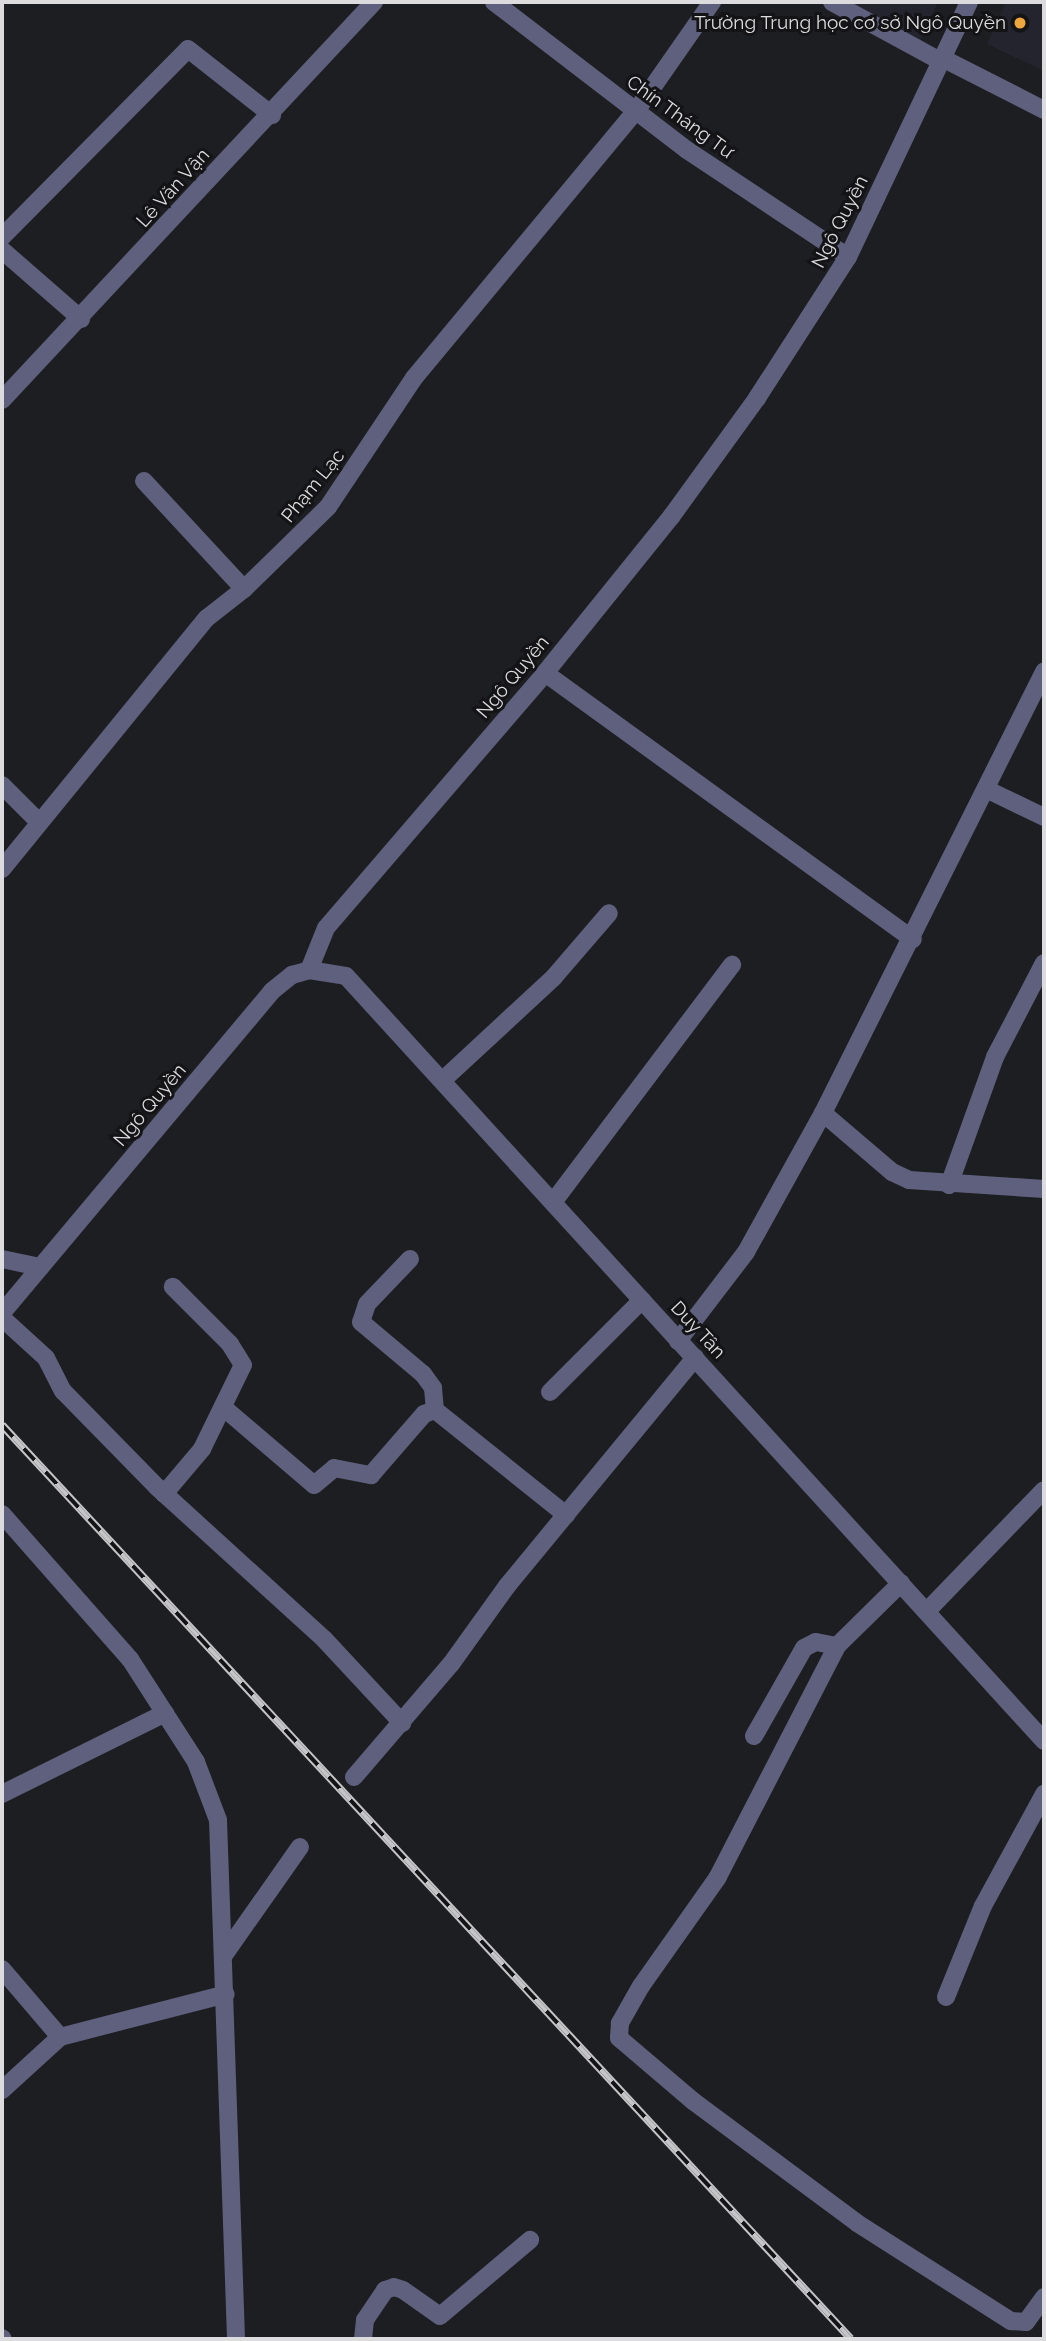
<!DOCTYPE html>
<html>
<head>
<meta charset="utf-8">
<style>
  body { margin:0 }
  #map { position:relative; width:1046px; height:2341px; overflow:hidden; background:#1d1e21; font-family:Raleway,sans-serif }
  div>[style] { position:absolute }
  .built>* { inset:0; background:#23242d }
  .minor>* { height:18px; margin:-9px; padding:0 9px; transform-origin:9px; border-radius:9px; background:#5e607d }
  .rail>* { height:8px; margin-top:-4px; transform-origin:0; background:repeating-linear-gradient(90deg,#141417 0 16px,#c5c5c7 0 32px); box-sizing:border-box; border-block:2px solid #c5c5c7 }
  .dots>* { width:19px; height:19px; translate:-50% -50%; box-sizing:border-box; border:4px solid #141417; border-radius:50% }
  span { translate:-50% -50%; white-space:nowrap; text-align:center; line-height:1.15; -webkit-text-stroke:6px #141417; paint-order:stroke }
  .poi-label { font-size:19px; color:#dcdcde }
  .right { translate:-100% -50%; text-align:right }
  .street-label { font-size:19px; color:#dcdcde }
  .frame { position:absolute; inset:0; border:4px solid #dcdcde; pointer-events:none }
</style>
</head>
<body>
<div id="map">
  <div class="built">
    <i style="clip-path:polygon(842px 2px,938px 2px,918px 45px)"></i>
    <i style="clip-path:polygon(1006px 2px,1044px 2px,1044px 71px,987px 44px)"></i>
  </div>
  <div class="minor">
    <i style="left:494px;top:2px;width:243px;rotate:37.5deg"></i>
    <i style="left:687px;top:150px;width:193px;rotate:33.6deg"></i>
    <i style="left:832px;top:2px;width:123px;rotate:28.6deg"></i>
    <i style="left:942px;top:58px;width:114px;rotate:27deg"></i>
    <i style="left:2px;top:237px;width:264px;rotate:-45.3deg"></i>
    <i style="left:188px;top:49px;width:107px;rotate:38.2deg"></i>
    <i style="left:2px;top:250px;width:105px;rotate:41.1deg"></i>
    <i style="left:2px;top:400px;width:545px;rotate:-46.93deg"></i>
    <i style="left:144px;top:481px;width:147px;rotate:47.2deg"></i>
    <i style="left:545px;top:673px;width:454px;rotate:35.9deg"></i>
    <i style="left:2px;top:785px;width:52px;rotate:45deg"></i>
    <i style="left:988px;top:790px;width:62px;rotate:25.7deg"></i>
    <i style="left:2px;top:869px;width:324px;rotate:-50.8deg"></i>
    <i style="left:207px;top:618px;width:47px;rotate:-38.1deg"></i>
    <i style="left:244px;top:589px;width:117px;rotate:-44.3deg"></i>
    <i style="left:328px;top:507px;width:155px;rotate:-56.3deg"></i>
    <i style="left:414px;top:378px;width:347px;rotate:-50.3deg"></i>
    <i style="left:636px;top:111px;width:133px;rotate:-55.1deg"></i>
    <i style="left:309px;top:970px;width:45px;rotate:-68deg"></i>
    <i style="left:326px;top:928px;width:336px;rotate:-49.3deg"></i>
    <i style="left:545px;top:673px;width:201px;rotate:-51.1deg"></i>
    <i style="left:671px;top:517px;width:147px;rotate:-54.1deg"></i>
    <i style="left:757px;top:398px;width:168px;rotate:-57.2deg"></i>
    <i style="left:848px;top:257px;width:282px;rotate:-64.6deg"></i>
    <i style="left:444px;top:1079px;width:150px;rotate:-42.8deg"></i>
    <i style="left:554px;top:977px;width:84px;rotate:-49.3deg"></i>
    <i style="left:823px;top:1113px;width:91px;rotate:40.5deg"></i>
    <i style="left:892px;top:1172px;width:19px;rotate:25deg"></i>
    <i style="left:909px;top:1180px;width:135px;rotate:3.8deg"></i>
    <i style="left:949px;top:1185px;width:136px;rotate:-70.2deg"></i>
    <i style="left:995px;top:1057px;width:106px;rotate:-62.5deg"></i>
    <i style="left:554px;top:1201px;width:296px;rotate:-53deg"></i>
    <i style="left:2px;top:1259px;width:39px;rotate:12deg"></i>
    <i style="left:410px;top:1259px;width:62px;rotate:133.7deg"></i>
    <i style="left:367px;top:1304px;width:19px;rotate:108deg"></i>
    <i style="left:361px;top:1322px;width:81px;rotate:40deg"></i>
    <i style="left:423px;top:1374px;width:17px;rotate:54deg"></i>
    <i style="left:433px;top:1388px;width:22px;rotate:85deg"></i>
    <i style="left:2px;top:1313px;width:420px;rotate:-50deg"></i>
    <i style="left:272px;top:991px;width:26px;rotate:-39deg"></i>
    <i style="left:292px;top:975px;width:18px;rotate:-16deg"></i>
    <i style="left:309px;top:970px;width:37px;rotate:9deg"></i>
    <i style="left:346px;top:976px;width:1036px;rotate:47.62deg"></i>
    <i style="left:2px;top:1318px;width:59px;rotate:42.3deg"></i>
    <i style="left:46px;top:1358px;width:37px;rotate:63deg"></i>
    <i style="left:63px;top:1391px;width:134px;rotate:45.6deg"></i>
    <i style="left:157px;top:1487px;width:226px;rotate:42.3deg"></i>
    <i style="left:324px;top:1639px;width:115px;rotate:47.1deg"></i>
    <i style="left:678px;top:1341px;width:112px;rotate:-52.6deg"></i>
    <i style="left:746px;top:1252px;width:159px;rotate:-61deg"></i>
    <i style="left:823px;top:1113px;width:494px;rotate:-63.4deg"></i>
    <i style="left:550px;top:1392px;width:130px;rotate:-45deg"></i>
    <i style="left:224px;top:1408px;width:118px;rotate:40.5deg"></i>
    <i style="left:314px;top:1485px;width:26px;rotate:-40deg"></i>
    <i style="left:334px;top:1468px;width:38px;rotate:11deg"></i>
    <i style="left:371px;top:1475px;width:81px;rotate:-49deg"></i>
    <i style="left:424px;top:1414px;width:12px;rotate:-20deg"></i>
    <i style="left:435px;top:1410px;width:168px;rotate:38.7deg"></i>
    <i style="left:164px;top:1494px;width:59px;rotate:-49.8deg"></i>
    <i style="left:202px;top:1449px;width:93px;rotate:-64deg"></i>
    <i style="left:243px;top:1365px;width:25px;rotate:-122deg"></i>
    <i style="left:230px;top:1344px;width:81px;rotate:-135deg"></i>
    <i style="left:2px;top:1514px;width:193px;rotate:48.6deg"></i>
    <i style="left:130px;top:1659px;width:122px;rotate:57.3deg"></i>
    <i style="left:196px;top:1762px;width:62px;rotate:69.2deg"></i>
    <i style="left:218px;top:1820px;width:519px;rotate:88.01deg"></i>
    <i style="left:901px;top:1583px;width:90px;rotate:135.5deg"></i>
    <i style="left:837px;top:1646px;width:260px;rotate:117.3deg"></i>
    <i style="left:718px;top:1877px;width:133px;rotate:125.2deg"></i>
    <i style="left:641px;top:1986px;width:43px;rotate:119.6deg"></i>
    <i style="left:620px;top:2023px;width:15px;rotate:94deg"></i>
    <i style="left:619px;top:2038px;width:97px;rotate:40.4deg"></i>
    <i style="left:693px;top:2101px;width:204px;rotate:36.6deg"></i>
    <i style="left:857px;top:2223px;width:183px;rotate:32.5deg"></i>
    <i style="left:1011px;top:2321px;width:15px;rotate:4deg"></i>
    <i style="left:1026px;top:2322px;width:31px;rotate:-54deg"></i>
    <i style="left:927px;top:1611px;width:168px;rotate:-46deg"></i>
    <i style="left:754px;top:1736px;width:101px;rotate:-60.4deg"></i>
    <i style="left:804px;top:1648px;width:13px;rotate:-27deg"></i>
    <i style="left:816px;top:1642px;width:21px;rotate:11deg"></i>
    <i style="left:354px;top:1777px;width:149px;rotate:-49.4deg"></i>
    <i style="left:451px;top:1664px;width:96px;rotate:-54.3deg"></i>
    <i style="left:507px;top:1586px;width:296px;rotate:-50.5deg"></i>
    <i style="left:2px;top:1794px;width:182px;rotate:-26.4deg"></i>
    <i style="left:224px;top:1955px;width:132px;rotate:-54.9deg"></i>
    <i style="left:2px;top:1969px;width:89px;rotate:49.5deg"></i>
    <i style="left:946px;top:1997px;width:98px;rotate:-67.9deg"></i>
    <i style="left:983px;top:1906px;width:128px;rotate:-61.4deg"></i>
    <i style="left:2px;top:2090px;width:79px;rotate:-42.4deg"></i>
    <i style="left:60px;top:2037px;width:171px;rotate:-14.5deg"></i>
    <i style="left:2px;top:2338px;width:1px;rotate:45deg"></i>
    <i style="left:363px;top:2339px;width:19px;rotate:-84deg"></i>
    <i style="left:365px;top:2320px;width:36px;rotate:-56deg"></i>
    <i style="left:385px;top:2290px;width:9px;rotate:-18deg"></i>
    <i style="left:394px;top:2287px;width:9px;rotate:18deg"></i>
    <i style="left:403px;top:2290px;width:45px;rotate:35.1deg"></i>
    <i style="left:440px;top:2316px;width:118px;rotate:-40.2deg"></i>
  </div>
  <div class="rail">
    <i style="left:2px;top:1425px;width:1247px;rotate:47.11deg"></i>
  </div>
  <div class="dots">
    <i style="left:1020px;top:23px;background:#f0a63e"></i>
  </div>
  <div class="poi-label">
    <span class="right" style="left:1006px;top:23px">Trường Trung học cơ sở Ngô Quyền</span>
  </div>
  <div class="street-label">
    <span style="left:680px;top:117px;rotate:36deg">Chín Tháng Tư</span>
    <span style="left:173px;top:188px;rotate:-48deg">Lê Văn Vận</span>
    <span style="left:840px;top:222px;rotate:-63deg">Ngô Quyền</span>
    <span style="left:313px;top:486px;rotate:-51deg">Phạm Lạc</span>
    <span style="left:513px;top:677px;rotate:-50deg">Ngô Quyền</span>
    <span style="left:150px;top:1105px;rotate:-50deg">Ngô Quyền</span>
    <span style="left:698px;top:1330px;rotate:47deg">Duy Tân</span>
  </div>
  <div class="frame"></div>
</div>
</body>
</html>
